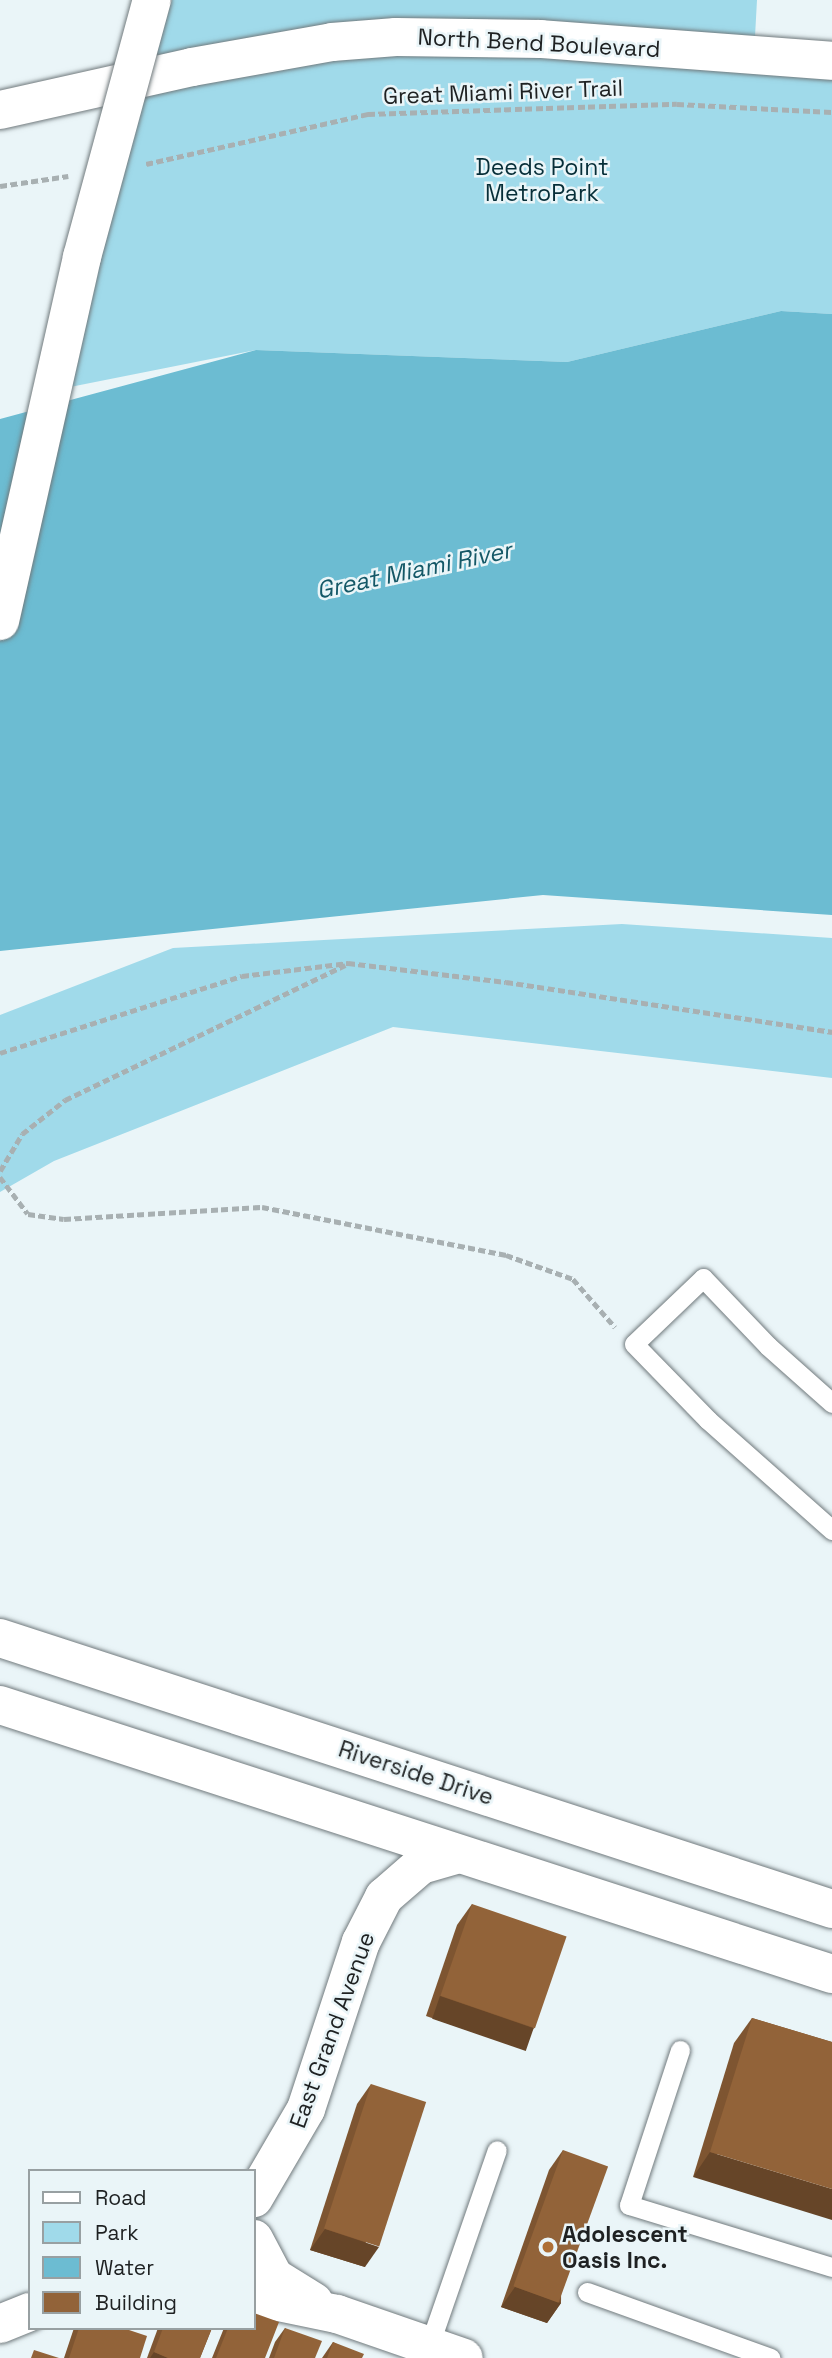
<!DOCTYPE html>
<html>
<head>
<meta charset="utf-8">
<style>
  body { margin:0 }
  #map { position:relative; width:832px; height:2358px; overflow:hidden; background:#eaf5f8; font-family:"Space Grotesk",sans-serif }
  div>[style] { position:absolute }
  .green>* { inset:0; background:#a0daea }
  .water>* { inset:0; background:#6cbcd2 }
  .path>* { height:4.5px; margin-top:-2.25px; transform-origin:0; background:repeating-linear-gradient(90deg,#a8b0b2 0 7px,transparent 0 10.5px) }
  .roads { filter:drop-shadow(0 0 2px #717a7d) drop-shadow(0 0 2px #717a7d) }
  .service>* { height:19px; margin:-9.5px; padding:0 9.5px; transform-origin:9.5px; border-radius:9.5px; background:#fff }
  .minor>* { height:38px; margin:-19px; padding:0 19px; transform-origin:19px; border-radius:19px; background:#fff }
  .secondary>* { height:38px; margin:-19px; padding:0 19px; transform-origin:19px; border-radius:19px; background:#fff }
  .bridges { filter:drop-shadow(0 0 2px #717a7d) drop-shadow(0 0 2px #717a7d) }
  .motorway-bridge>* { height:38px; margin:-19px; padding:0 19px; transform-origin:19px; border-radius:19px; background:#fff }
  .wall>* { inset:0; background:#7e5531 }
  .shaded-wall>* { inset:0; background:#664528; transform-origin:0 0 }
  .building>* { inset:0; background:#926339; transform-origin:0 0 }
  .dots>* { width:19px; height:19px; translate:-50% -50%; box-sizing:border-box; border:4px solid #eaf5f8; border-radius:50% }
  span { translate:-50% -50%; white-space:nowrap; text-align:center; line-height:1.15; -webkit-text-stroke:5px #eaf5f8; paint-order:stroke }
  .street-label { font-size:23px; color:#1e2122 }
  .park-label { font-size:23px; color:#062e38 }
  .poi-label { font-size:23px; color:#1e2122; font-weight:700 }
  .left { translate:0 -50%; text-align:left }
  .water-label { font-size:24px; color:#145867; font-style:italic }
  .legend { position:absolute; left:28px; top:2169px; width:228px; height:161px; box-sizing:border-box; background:#eaf5f8; border:2px solid #98a0a2; margin:0; padding:9px 12px; list-style:none; font-size:21px; color:#1e2122 }
  .legend li { display:flex; align-items:center; gap:14px; height:35px }
  .legend b { width:35px; border:2px solid #98a0a2 }
</style>
</head>
<body>
<div id="map">
  <div class="green">
    <i style="clip-path:polygon(172px 0,757px 0,754px 55px,832px 61px,832px 314px,781px 311px,567px 362px,256px 350px,50px 391px)"></i>
    <i style="clip-path:polygon(622px 924px,832px 938px,832px 1078px,393px 1027px,54px 1161px,0 1192px,0 1015px,173px 948px)"></i>
  </div>
  <div class="water">
    <i style="clip-path:polygon(781px 311px,832px 314px,832px 915px,543px 895px,0 951px,0 419px,256px 350px,567px 362px)"></i>
  </div>
  <div class="path">
    <i style="left:146px;top:164px;width:228px;rotate:-12.7deg"></i>
    <i style="left:368px;top:114px;width:309px;rotate:-1.9deg"></i>
    <i style="left:677px;top:104px;width:155px;rotate:3deg"></i>
    <i style="left:0;top:186px;width:69px;rotate:-8.4deg"></i>
    <i style="left:0;top:1053px;width:254px;rotate:-17.7deg"></i>
    <i style="left:242px;top:976px;width:107px;rotate:-7deg"></i>
    <i style="left:348px;top:963px;width:159px;rotate:6.9deg"></i>
    <i style="left:506px;top:982px;width:330px;rotate:8.7deg"></i>
    <i style="left:0;top:1171px;width:43px;rotate:-59.3deg"></i>
    <i style="left:22px;top:1134px;width:55px;rotate:-38.3deg"></i>
    <i style="left:65px;top:1100px;width:311px;rotate:-25.7deg"></i>
    <i style="left:0;top:1177px;width:46px;rotate:52.9deg"></i>
    <i style="left:28px;top:1214px;width:36px;rotate:8deg"></i>
    <i style="left:64px;top:1219px;width:198px;rotate:-3.5deg"></i>
    <i style="left:262px;top:1207px;width:249px;rotate:11.1deg"></i>
    <i style="left:506px;top:1255px;width:71px;rotate:19.7deg"></i>
    <i style="left:573px;top:1279px;width:64px;rotate:48.8deg"></i>
  </div>
  <div class="roads">
    <div class="service">
      <i style="left:832px;top:1403px;width:86px;rotate:-138.3deg"></i>
      <i style="left:768px;top:1346px;width:94px;rotate:-133.7deg"></i>
      <i style="left:703px;top:1278px;width:95px;rotate:136.3deg"></i>
      <i style="left:634px;top:1344px;width:106px;rotate:45.8deg"></i>
      <i style="left:708px;top:1420px;width:166px;rotate:41.6deg"></i>
      <i style="left:680px;top:2050px;width:163px;rotate:108.2deg"></i>
      <i style="left:629px;top:2205px;width:212px;rotate:17deg"></i>
      <i style="left:587px;top:2292px;width:195px;rotate:19.8deg"></i>
      <i style="left:429px;top:2346px;width:207px;rotate:-70.9deg"></i>
    </div>
    <div class="minor">
      <i style="left:0;top:110px;width:197px;rotate:-12.6deg"></i>
      <i style="left:192px;top:67px;width:142px;rotate:-10.1deg"></i>
      <i style="left:332px;top:42px;width:64px;rotate:-4.5deg"></i>
      <i style="left:396px;top:37px;width:145px;rotate:0.8deg"></i>
      <i style="left:541px;top:39px;width:292px;rotate:4.3deg"></i>
      <i style="left:254px;top:2198px;width:103px;rotate:-59.7deg"></i>
      <i style="left:306px;top:2109px;width:176px;rotate:-71.8deg"></i>
      <i style="left:361px;top:1942px;width:51px;rotate:-62.9deg"></i>
      <i style="left:384px;top:1897px;width:49px;rotate:-40.9deg"></i>
      <i style="left:421px;top:1865px;width:36px;rotate:-16deg"></i>
      <i style="left:254px;top:2239px;width:43px;rotate:62.2deg"></i>
      <i style="left:274px;top:2277px;width:47px;rotate:32deg"></i>
      <i style="left:254px;top:2297px;width:85px;rotate:11.6deg"></i>
      <i style="left:337px;top:2314px;width:134px;rotate:19.1deg"></i>
      <i style="left:0;top:2324px;width:32px;rotate:-22deg"></i>
    </div>
    <div class="secondary">
      <i style="left:0;top:1638px;width:875px;rotate:18.04deg"></i>
      <i style="left:0;top:1705px;width:874px;rotate:17.92deg"></i>
    </div>
  </div>
  <div class="bridges">
    <div class="motorway-bridge">
      <i style="left:0;top:621px;width:373px;rotate:-77.3deg"></i>
      <i style="left:82px;top:257px;width:266px;rotate:-74.8deg"></i>
    </div>
  </div>
  <div class="wall">
    <i style="clip-path:polygon(472px 1904px,534px 2028px,520px 2048px,426px 2016px,457px 1925px)"></i>
    <i style="clip-path:polygon(752px 2018px,832px 2042px,693px 2177px,734px 2043px)"></i>
    <i style="clip-path:polygon(371px 2084px,365px 2267px,310px 2250px,357px 2104px)"></i>
    <i style="clip-path:polygon(563px 2150px,561px 2303px,547px 2323px,501px 2307px,549px 2170px)"></i>
    <i style="clip-path:polygon(74px 2328px,123px 2328px,140px 2358px,64px 2358px)"></i>
    <i style="clip-path:polygon(158px 2328px,212px 2328px,200px 2358px,147px 2358px)"></i>
    <i style="clip-path:polygon(224px 2328px,254px 2328px,265px 2358px,212px 2358px)"></i>
    <i style="clip-path:polygon(285px 2328px,315px 2358px,269px 2358px,275px 2342px)"></i>
    <i style="clip-path:polygon(333px 2342px,362px 2358px,322px 2358px)"></i>
  </div>
  <div class="shaded-wall">
    <i style="left:440px;top:1996px;width:99px;height:24px;rotate:19deg"></i>
    <i style="clip-path:polygon(710px 2152px,832px 2189px,832px 2220px,693px 2177px)"></i>
    <i style="clip-path:polygon(325px 2229px,379px 2247px,365px 2267px,310px 2250px)"></i>
    <i style="clip-path:polygon(515px 2287px,561px 2303px,547px 2323px,501px 2307px)"></i>
    <i style="clip-path:polygon(154px 2352px,168px 2358px,150px 2358px)"></i>
  </div>
  <div class="building">
    <i style="left:472px;top:1904px;width:100px;height:97px;rotate:19deg"></i>
    <i style="clip-path:polygon(752px 2018px,832px 2042px,832px 2189px,710px 2152px)"></i>
    <i style="left:371px;top:2084px;width:58px;height:152px;rotate:18deg"></i>
    <i style="left:563px;top:2150px;width:48px;height:145px;rotate:20deg"></i>
    <i style="clip-path:polygon(254px 2313px,279px 2322px,265px 2358px,216px 2358px,228px 2328px,254px 2328px)"></i>
    <i style="clip-path:polygon(79px 2328px,123px 2328px,147px 2336px,140px 2358px,69px 2358px)"></i>
    <i style="clip-path:polygon(163px 2328px,212px 2328px,200px 2358px,168px 2358px,154px 2352px)"></i>
    <i style="clip-path:polygon(285px 2328px,322px 2341px,315px 2358px,274px 2358px)"></i>
    <i style="clip-path:polygon(333px 2342px,364px 2354px,362px 2358px,327px 2358px)"></i>
    <i style="clip-path:polygon(34px 2350px,59px 2358px,31px 2358px)"></i>
  </div>
  <div class="dots">
    <i style="left:548px;top:2247px;background:#ae6f35"></i>
  </div>
  <div class="street-label">
    <span style="left:539px;top:43px;rotate:3deg">North Bend Boulevard</span>
    <span style="left:503px;top:92px;rotate:-2deg">Great Miami River Trail</span>
    <span style="left:416px;top:1773px;rotate:18deg">Riverside Drive</span>
    <span style="left:332px;top:2030px;rotate:-70deg">East Grand Avenue</span>
  </div>
  <div class="park-label">
    <span style="left:542px;top:180px">Deeds Point<br>MetroPark</span>
  </div>
  <div class="poi-label">
    <span class="left" style="left:562px;top:2247px">Adolescent<br>Oasis Inc.</span>
  </div>
  <div class="water-label">
    <span style="left:414px;top:570px;rotate:-12deg">Great Miami River</span>
  </div>
  <ul class="legend">
  <li><b style="height:9px;background:#fff"></b>Road</li>
  <li><b style="height:19px;background:#a0daea"></b>Park</li>
  <li><b style="height:19px;background:#6cbcd2"></b>Water</li>
  <li><b style="height:19px;background:#926339"></b>Building</li>
  </ul>
</div>
</body>
</html>
